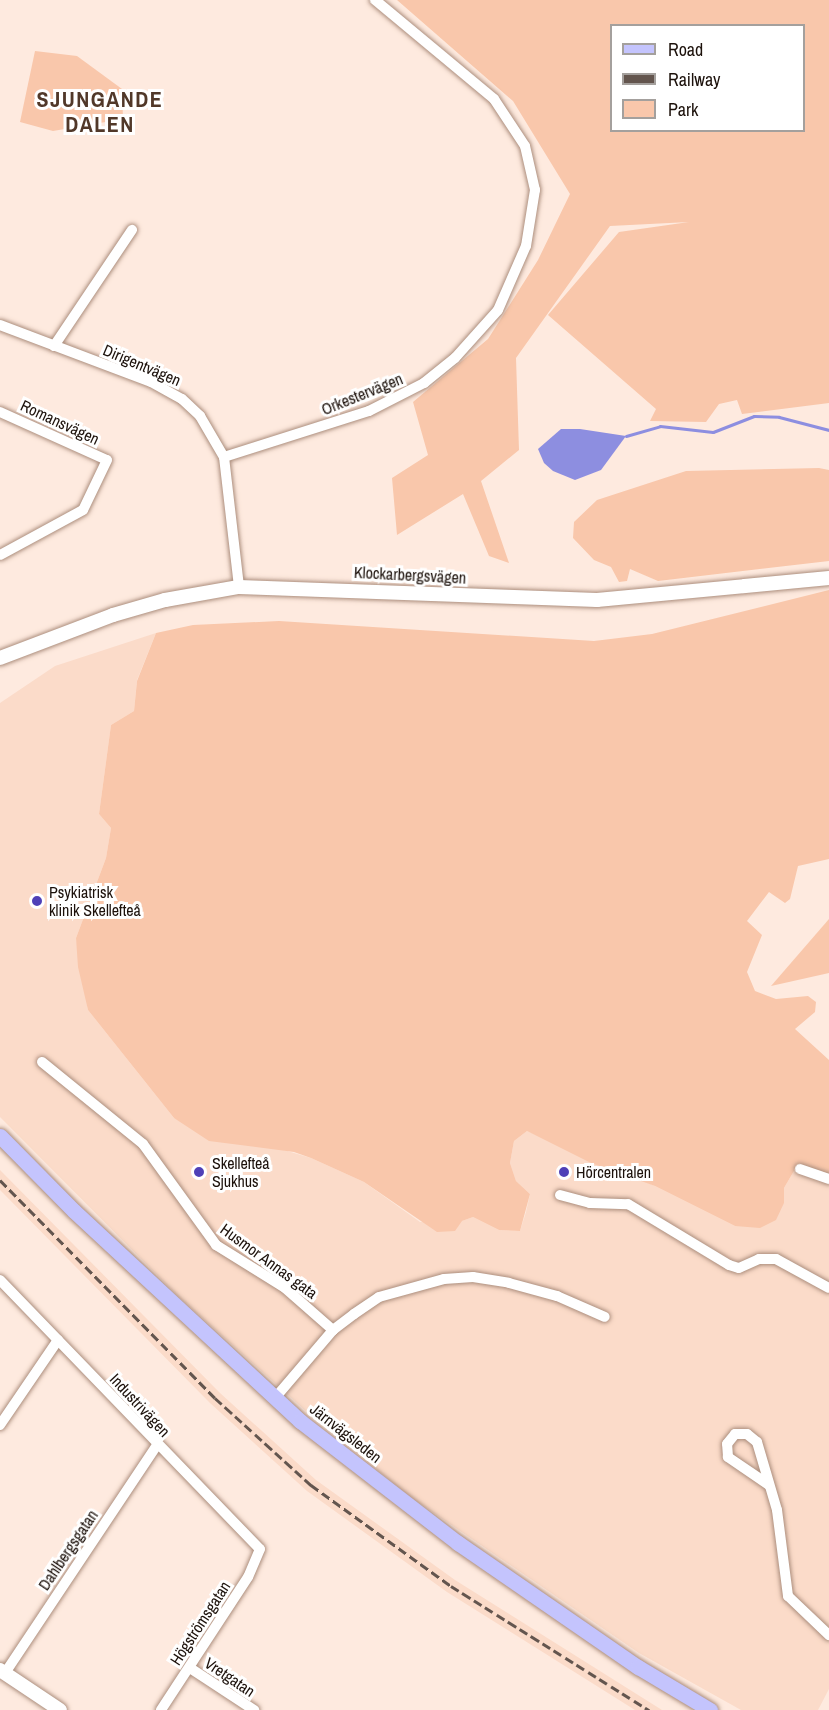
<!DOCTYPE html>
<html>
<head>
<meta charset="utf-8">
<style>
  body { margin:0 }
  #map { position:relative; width:829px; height:1710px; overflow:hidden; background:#feeadf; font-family:"Archivo Narrow",sans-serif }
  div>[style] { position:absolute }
  .built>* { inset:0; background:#fbdbc9 }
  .green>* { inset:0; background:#f9c7ab }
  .water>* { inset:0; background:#8d8ee0 }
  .stream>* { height:3px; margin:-1.5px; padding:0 1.5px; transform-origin:1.5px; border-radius:1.5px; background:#8d8ee0 }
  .roads { filter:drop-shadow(0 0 2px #ac8e7d) drop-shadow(0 0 2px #ac8e7d) }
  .street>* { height:10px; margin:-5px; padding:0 5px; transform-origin:5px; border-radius:5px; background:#fff }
  .secondary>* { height:14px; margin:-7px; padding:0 7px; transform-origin:7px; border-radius:7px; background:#fff }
  .primary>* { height:15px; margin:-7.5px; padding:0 7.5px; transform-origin:7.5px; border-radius:7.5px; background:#c4c4fd }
  .rail>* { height:3px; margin-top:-1.5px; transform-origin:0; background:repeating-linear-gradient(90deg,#63554e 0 9px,transparent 0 13.5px) }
  .dots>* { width:16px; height:16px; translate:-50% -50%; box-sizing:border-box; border:3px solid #fff; border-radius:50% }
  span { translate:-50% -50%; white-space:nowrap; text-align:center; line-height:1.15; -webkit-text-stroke:6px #fff; paint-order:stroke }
  .street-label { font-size:16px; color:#1c110b }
  .poi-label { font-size:16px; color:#1c110b }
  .left { translate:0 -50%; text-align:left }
  .district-label { font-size:22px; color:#513829; font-weight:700; letter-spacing:1.5px }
  .legend { position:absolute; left:610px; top:24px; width:195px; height:108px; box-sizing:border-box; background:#fff; border:2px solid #a4a09d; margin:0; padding:8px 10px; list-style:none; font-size:18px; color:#1c110b }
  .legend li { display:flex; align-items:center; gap:12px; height:30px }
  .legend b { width:30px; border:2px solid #a4a09d }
</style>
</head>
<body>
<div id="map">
  <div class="built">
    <i style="clip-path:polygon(156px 633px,137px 680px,134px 711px,111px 725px,99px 814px,111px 828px,106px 858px,76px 938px,88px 1010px,174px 1118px,311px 1158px,364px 1182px,420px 1222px,462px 1221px,473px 1217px,499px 1230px,520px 1231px,526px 1212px,530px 1194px,516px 1181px,510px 1163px,514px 1141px,527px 1131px,655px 1186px,735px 1226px,784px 1203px,784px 1188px,798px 1164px,829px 1174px,829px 1689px,818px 1710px,741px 1710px,639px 1653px,412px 1498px,318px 1422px,177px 1295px,0 1117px,0 703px,55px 666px)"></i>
    <i style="clip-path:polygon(0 1170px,220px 1393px,316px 1480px,455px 1580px,662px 1710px,635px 1710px,447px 1592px,307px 1491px,210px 1403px,0 1190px)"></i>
  </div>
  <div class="green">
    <i style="clip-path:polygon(evenodd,397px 0,829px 0,829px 403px,742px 414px,737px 400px,719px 404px,706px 422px,650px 421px,656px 409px,548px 315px,619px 232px,689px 222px,610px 226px,516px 358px,519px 450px,481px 481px,509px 563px,489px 556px,463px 494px,397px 535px,392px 478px,428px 455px,413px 402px,488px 339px,538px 260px,570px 194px,513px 101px,397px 0,612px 26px,804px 26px,804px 130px,612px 130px,612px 26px)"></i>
    <i style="clip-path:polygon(35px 51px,77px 56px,122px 89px,123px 119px,53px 131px,20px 122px)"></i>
    <i style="clip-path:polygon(819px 468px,829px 470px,829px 561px,658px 581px,630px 569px,627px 581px,619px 582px,611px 567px,594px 560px,573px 538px,574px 522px,597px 500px,686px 471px)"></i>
    <i style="clip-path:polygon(829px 590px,829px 859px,798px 866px,790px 899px,785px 903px,769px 892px,747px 921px,762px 935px,747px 972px,755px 991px,776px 999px,808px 996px,816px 1002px,815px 1012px,795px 1029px,829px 1060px,829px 1174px,798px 1164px,784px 1188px,784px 1203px,776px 1220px,760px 1228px,735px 1226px,655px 1186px,591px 1163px,527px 1131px,514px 1141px,510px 1163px,516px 1181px,530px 1194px,520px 1231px,499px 1230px,473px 1217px,462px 1221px,455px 1231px,437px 1232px,364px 1182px,311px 1158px,294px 1152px,209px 1141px,174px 1118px,88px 1010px,78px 967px,76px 938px,106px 858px,111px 828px,99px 814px,111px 725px,134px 711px,137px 681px,156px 633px,193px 625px,279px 621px,594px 641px,652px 634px)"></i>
    <i style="clip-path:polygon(829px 919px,829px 973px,771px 986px)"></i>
  </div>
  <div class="water">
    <i style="clip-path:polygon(561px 429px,580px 429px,626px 436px,601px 470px,575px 480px,553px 471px,544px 463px,538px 449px)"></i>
  </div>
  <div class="stream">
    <i style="left:626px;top:436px;width:35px;rotate:-16deg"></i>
    <i style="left:660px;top:426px;width:53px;rotate:6.5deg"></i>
    <i style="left:713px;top:432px;width:44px;rotate:-21.3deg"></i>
    <i style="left:754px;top:416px;width:25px;rotate:2deg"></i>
    <i style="left:779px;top:417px;width:52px;rotate:14.6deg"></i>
  </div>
  <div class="roads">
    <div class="street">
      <i style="left:0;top:325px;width:161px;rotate:20.7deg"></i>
      <i style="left:151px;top:382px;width:35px;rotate:29deg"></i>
      <i style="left:182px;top:399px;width:25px;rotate:43deg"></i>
      <i style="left:200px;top:416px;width:48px;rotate:59.7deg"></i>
      <i style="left:224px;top:457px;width:131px;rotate:83.4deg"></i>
      <i style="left:54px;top:346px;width:140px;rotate:-56.1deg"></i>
      <i style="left:0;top:412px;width:117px;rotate:24.2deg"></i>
      <i style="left:107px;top:460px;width:55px;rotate:115.6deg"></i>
      <i style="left:83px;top:510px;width:94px;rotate:151.5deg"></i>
      <i style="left:224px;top:457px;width:152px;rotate:-17.6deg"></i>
      <i style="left:369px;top:411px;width:62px;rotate:-27deg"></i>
      <i style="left:424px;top:383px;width:40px;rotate:-39deg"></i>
      <i style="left:455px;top:358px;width:64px;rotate:-48.1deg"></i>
      <i style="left:498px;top:310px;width:70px;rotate:-66.4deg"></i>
      <i style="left:526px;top:246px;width:57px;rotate:-80.9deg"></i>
      <i style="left:535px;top:190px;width:45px;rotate:-102.8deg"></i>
      <i style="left:525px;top:146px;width:56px;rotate:-123.4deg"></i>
      <i style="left:494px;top:99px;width:155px;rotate:-140.2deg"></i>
      <i style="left:42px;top:1062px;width:130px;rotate:39.1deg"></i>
      <i style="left:143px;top:1144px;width:125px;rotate:54.1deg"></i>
      <i style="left:216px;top:1245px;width:81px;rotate:31.9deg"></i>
      <i style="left:285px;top:1288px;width:64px;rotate:41.2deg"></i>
      <i style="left:800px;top:1169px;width:31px;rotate:19deg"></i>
      <i style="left:560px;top:1195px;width:31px;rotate:15deg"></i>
      <i style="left:590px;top:1203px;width:38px;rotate:2deg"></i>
      <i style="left:628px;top:1204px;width:118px;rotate:31.1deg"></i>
      <i style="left:729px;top:1265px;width:10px;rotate:17deg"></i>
      <i style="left:739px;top:1268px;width:22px;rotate:-24deg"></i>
      <i style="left:759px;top:1259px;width:17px"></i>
      <i style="left:776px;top:1259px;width:60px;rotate:28.7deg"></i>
      <i style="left:0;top:1280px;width:374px;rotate:46deg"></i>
      <i style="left:260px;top:1549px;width:30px;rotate:113deg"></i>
      <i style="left:248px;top:1577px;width:159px;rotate:123.2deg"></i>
      <i style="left:275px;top:1398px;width:89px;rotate:-49.5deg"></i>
      <i style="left:333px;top:1330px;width:26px;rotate:-37deg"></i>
      <i style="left:354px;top:1314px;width:30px;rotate:-34deg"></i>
      <i style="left:379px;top:1297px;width:67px;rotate:-15.5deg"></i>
      <i style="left:444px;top:1279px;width:29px;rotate:-4deg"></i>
      <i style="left:473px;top:1277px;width:36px;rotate:9deg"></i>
      <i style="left:509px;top:1283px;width:50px;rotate:15.2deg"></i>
      <i style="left:557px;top:1296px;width:52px;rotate:23.6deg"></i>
      <i style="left:0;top:1425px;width:103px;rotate:-55.7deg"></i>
      <i style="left:769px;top:1485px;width:50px;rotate:-145.7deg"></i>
      <i style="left:728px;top:1457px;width:13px;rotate:-94deg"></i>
      <i style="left:727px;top:1444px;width:13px;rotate:-51deg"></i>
      <i style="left:735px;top:1434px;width:12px"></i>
      <i style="left:747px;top:1434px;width:13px;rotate:39deg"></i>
      <i style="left:757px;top:1442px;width:71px;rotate:73.6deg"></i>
      <i style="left:777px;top:1510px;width:87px;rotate:82.7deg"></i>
      <i style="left:788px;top:1596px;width:57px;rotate:43.6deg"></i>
      <i style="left:190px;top:1668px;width:77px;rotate:33.3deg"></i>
      <i style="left:5px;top:1673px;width:274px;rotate:-56.3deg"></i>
    </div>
    <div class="secondary">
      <i style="left:0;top:658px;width:121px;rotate:-20.8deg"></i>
      <i style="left:113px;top:615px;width:54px;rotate:-16.1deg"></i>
      <i style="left:165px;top:600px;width:75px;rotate:-10deg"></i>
      <i style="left:239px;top:587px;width:358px;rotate:2.1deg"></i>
      <i style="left:597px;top:600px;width:233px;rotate:-5.4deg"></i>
      <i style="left:0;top:1670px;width:72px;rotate:33.7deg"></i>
    </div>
    <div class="primary">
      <i style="left:0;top:1136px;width:105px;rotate:45.4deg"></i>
      <i style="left:74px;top:1211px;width:309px;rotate:42.9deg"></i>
      <i style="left:300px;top:1421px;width:200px;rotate:37.7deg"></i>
      <i style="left:458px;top:1543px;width:219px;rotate:34.6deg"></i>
      <i style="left:638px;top:1667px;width:84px;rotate:30.8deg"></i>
    </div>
  </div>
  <div class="rail">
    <i style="left:0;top:1180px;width:306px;rotate:45.4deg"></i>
    <i style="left:215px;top:1398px;width:130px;rotate:42.2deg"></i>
    <i style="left:311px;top:1485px;width:173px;rotate:35.8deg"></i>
    <i style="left:451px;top:1586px;width:234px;rotate:32.1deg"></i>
  </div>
  <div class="dots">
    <i style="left:37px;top:901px;background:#4f40b7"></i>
    <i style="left:199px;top:1172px;background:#4f40b7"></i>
    <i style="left:564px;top:1172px;background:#4f40b7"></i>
  </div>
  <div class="street-label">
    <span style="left:142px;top:365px;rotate:23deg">Dirigentvägen</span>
    <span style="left:362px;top:394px;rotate:-22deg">Orkestervägen</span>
    <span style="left:60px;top:422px;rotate:25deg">Romansvägen</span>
    <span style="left:410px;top:575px;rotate:3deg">Klockarbergsvägen</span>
    <span style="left:269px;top:1261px;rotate:36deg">Husmor Annas gata</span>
    <span style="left:140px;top:1405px;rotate:47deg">Industrivägen</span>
    <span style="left:346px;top:1433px;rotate:38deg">Järnvägsleden</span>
    <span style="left:68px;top:1550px;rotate:-56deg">Dahlbergsgatan</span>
    <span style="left:200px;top:1623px;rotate:-57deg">Högströmsgatan</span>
    <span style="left:230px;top:1677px;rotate:34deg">Vretgatan</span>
  </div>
  <div class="poi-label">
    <span class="left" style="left:49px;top:901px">Psykiatrisk<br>klinik Skellefteå</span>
    <span class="left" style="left:212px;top:1172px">Skellefteå<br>Sjukhus</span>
    <span class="left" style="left:576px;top:1172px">Hörcentralen</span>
  </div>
  <div class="district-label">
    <span style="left:100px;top:112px">SJUNGANDE<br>DALEN</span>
  </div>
  <ul class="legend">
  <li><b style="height:8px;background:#c4c4fd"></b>Road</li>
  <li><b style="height:8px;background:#63554e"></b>Railway</li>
  <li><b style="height:16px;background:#f9c7ab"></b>Park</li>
  </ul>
</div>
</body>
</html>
